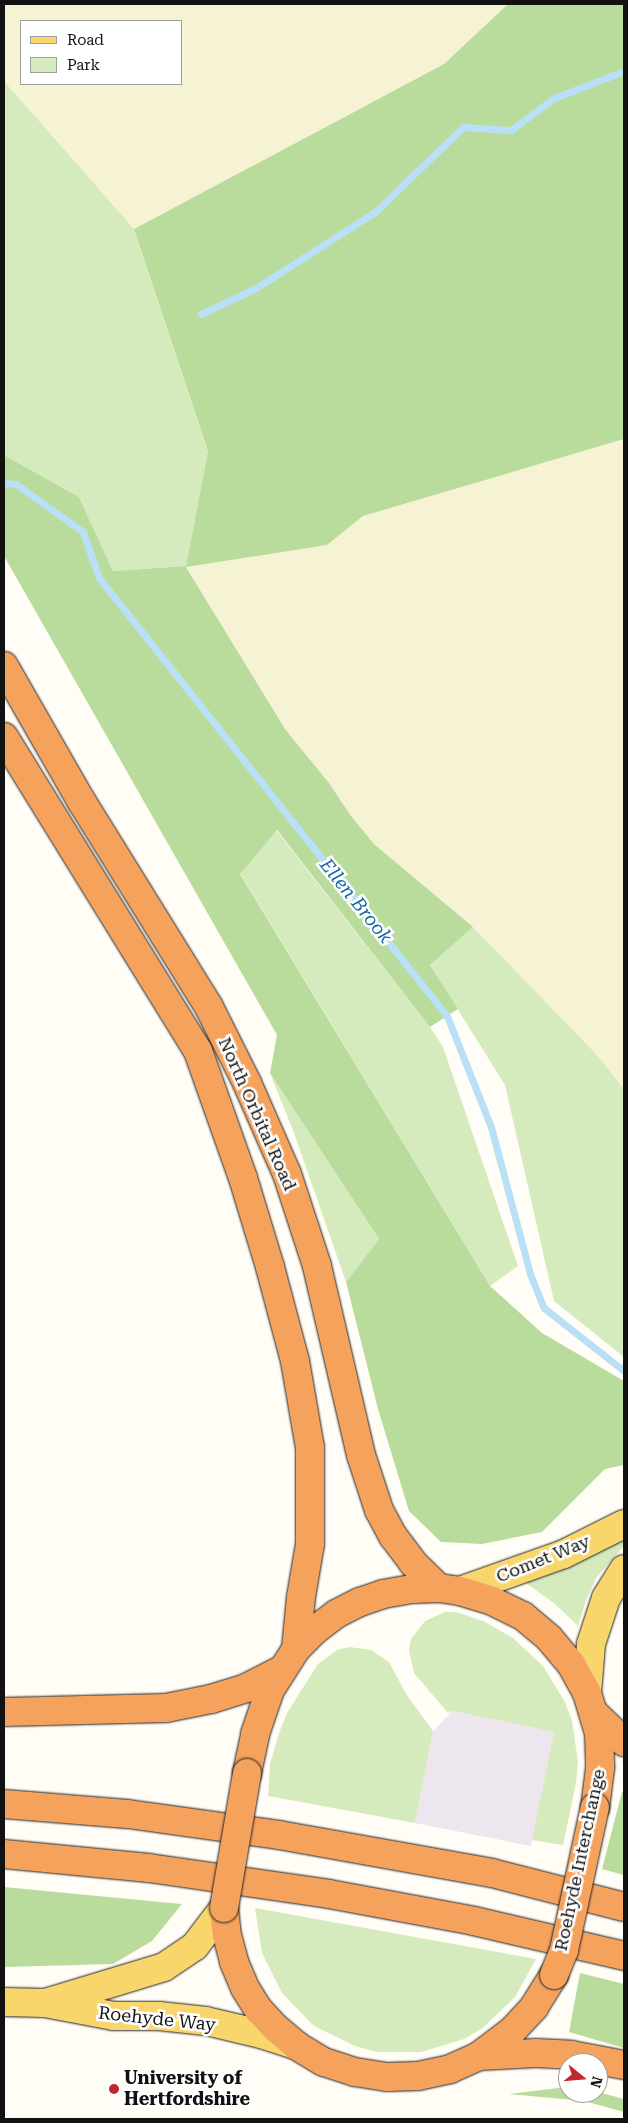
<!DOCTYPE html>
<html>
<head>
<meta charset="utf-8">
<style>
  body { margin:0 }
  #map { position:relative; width:628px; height:2123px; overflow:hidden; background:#fffdf5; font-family:"Roboto Serif",serif }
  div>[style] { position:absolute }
  .industrial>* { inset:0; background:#eee6ef }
  .farmland>* { inset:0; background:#f6f3d4 }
  .green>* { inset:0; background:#d5ebbd }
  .forest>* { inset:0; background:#b9dc9c }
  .stream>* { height:7px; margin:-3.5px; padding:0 3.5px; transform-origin:3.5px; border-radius:3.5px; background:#b9e0f7 }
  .roads { filter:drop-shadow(0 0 1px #222) drop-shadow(0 0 1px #222) }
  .major>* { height:28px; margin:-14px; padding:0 14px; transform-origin:14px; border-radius:14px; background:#f9d66b }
  .highway>* { height:28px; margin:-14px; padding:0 14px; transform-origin:14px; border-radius:14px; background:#f5a25d }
  .bridges { filter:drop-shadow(0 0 1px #222) drop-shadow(0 0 1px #222) }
  .highway-bridge>* { height:28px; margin:-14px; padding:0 14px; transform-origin:14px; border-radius:14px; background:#f5a25d }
  .dots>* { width:14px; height:14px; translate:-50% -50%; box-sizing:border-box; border:2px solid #fff; border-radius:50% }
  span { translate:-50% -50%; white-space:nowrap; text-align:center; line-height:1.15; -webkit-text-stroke:5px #fff; paint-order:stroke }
  .street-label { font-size:18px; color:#111 }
  .poi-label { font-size:18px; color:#111; font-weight:700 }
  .left { translate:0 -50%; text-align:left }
  .water-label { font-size:19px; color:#1768a6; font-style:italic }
  .frame { position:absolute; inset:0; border:5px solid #111; pointer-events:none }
  .legend { position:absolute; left:20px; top:20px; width:162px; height:65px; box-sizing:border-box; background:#fff; border:1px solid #a0a0a0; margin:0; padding:6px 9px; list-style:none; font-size:15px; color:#111 }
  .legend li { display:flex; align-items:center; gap:10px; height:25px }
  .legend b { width:25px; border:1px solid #a0a0a0 }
  .north { position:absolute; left:558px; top:2053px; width:50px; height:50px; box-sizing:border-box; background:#fff; border:1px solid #a0a0a0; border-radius:50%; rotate:107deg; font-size:14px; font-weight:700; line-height:20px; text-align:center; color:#111 }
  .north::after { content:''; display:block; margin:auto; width:18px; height:22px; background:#c4262e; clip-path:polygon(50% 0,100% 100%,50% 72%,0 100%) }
</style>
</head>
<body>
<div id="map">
  <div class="industrial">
    <i style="clip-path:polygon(453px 1711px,554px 1732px,531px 1846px,415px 1823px,433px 1731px)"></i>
  </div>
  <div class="farmland">
    <i style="clip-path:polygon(evenodd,4px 4px,508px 4px,444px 64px,134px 229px,4px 81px,4px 4px,21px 21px,181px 21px,181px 84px,21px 84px,21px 21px)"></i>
    <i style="clip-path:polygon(624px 439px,624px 1089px,598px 1056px,473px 927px,374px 844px,351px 816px,329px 783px,285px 729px,186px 566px,327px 545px,363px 516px)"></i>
  </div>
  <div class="green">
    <i style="clip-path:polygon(4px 81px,134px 229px,208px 451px,186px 566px,113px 571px,79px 497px,4px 455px)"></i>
    <i style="clip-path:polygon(276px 830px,430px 1027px,443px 1047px,518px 1266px,490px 1286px,240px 873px)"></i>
    <i style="clip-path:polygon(473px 927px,598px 1056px,624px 1089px,624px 1357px,554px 1301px,505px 1085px,430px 965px)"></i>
    <i style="clip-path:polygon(270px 1073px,379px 1239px,346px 1282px,294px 1133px)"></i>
    <i style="clip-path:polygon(622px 1536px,624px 1546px,596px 1578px,586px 1600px,578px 1626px,555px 1604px,526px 1583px,527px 1581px)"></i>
    <i style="clip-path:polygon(445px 1612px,456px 1612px,483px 1621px,513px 1638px,543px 1666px,565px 1702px,572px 1721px,578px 1762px,576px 1783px,563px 1845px,532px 1840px,554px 1732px,453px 1711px,448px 1713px,414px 1673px,409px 1650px,411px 1639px,425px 1621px)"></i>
    <i style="clip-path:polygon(349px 1647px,371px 1650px,389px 1662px,406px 1694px,433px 1731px,415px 1823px,268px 1796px,270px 1764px,279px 1733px,287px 1713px,318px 1664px,337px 1650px)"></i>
    <i style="clip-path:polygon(255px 1908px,536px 1959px,515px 1997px,483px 2028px,464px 2039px,421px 2052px,377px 2052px,355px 2046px,314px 2026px,282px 1993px,262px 1953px)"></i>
  </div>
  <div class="forest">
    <i style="clip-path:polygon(508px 4px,624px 4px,624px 439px,363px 516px,327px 545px,186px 567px,285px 729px,329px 783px,351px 816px,374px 844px,473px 927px,430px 965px,458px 1009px,430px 1027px,277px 830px,240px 874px,490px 1286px,542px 1333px,624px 1381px,624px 1465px,605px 1469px,542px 1532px,482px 1544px,441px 1542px,409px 1511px,378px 1409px,346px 1282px,379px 1239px,270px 1073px,277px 1035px,4px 556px,4px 455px,79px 497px,113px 571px,186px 566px,208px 451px,134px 229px,444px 64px)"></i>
    <i style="clip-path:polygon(622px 1792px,624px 1793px,624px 1875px,602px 1869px)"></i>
    <i style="clip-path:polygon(4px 1887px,181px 1904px,182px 1904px,152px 1941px,113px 1964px,4px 1967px)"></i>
    <i style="clip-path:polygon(580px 1973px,624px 1984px,624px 2048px,569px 2032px)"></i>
    <i style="clip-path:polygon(567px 2087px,568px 2093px,598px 2092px,624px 2099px,624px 2112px,584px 2101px,509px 2094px)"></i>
  </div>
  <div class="stream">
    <i style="left:201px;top:314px;width:61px;rotate:-25.3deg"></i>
    <i style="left:256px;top:288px;width:141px;rotate:-32.6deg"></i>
    <i style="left:375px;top:212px;width:122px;rotate:-44deg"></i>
    <i style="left:463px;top:127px;width:48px;rotate:3.6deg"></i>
    <i style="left:511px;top:130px;width:54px;rotate:-36.7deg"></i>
    <i style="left:554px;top:98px;width:75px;rotate:-21.1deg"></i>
    <i style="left:4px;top:483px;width:12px;rotate:5deg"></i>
    <i style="left:16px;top:484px;width:82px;rotate:35.6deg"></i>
    <i style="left:83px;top:532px;width:49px;rotate:70.8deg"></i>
    <i style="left:99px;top:578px;width:559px;rotate:51.53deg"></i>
    <i style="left:447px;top:1016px;width:119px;rotate:68.4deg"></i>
    <i style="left:491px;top:1127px;width:152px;rotate:75.1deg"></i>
    <i style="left:530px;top:1274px;width:37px;rotate:68deg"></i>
    <i style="left:544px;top:1308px;width:102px;rotate:38.2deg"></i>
  </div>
  <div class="roads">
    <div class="major">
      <i style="left:460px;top:1591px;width:110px;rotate:-19.6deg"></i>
      <i style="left:564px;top:1554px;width:67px;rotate:-26.6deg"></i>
      <i style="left:587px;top:1693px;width:49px;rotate:-85.3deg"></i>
      <i style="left:591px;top:1644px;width:48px;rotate:-71.9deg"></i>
      <i style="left:606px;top:1598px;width:34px;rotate:-58deg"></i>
      <i style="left:4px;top:2002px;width:41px;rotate:1.4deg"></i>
      <i style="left:45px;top:2003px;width:70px;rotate:10.7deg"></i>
      <i style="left:114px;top:2016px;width:45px"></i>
      <i style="left:159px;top:2016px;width:47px;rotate:6.1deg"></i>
      <i style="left:206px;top:2021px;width:57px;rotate:13.3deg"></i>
      <i style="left:261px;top:2034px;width:38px;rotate:18deg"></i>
      <i style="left:49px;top:2002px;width:120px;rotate:-16.9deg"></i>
      <i style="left:164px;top:1967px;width:37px;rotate:-34deg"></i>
      <i style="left:195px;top:1946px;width:48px;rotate:-52.7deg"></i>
    </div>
    <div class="highway">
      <i style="left:4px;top:666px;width:157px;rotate:60.2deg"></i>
      <i style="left:82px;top:802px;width:239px;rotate:58.2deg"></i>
      <i style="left:208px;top:1005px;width:87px;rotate:63.4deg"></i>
      <i style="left:247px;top:1083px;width:99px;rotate:66.3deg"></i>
      <i style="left:287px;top:1174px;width:97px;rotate:71.9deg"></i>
      <i style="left:317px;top:1266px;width:194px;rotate:76.9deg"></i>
      <i style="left:361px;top:1455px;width:58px;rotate:71.9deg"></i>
      <i style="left:379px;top:1510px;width:30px;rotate:62deg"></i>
      <i style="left:393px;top:1536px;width:34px;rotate:53deg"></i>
      <i style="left:413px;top:1563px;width:36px;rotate:44deg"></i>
      <i style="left:4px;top:737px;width:369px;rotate:58.3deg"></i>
      <i style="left:198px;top:1051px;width:135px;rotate:70.5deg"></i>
      <i style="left:243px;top:1178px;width:93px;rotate:73.1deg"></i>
      <i style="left:270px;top:1267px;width:97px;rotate:75.1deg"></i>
      <i style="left:295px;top:1361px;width:88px;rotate:80.2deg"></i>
      <i style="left:310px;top:1448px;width:96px;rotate:90deg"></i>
      <i style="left:310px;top:1544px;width:54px;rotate:99.6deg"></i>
      <i style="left:301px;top:1597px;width:52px;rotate:95.5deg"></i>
      <i style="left:4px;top:1712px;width:162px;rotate:-1.4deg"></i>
      <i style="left:166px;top:1708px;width:46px;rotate:-11.3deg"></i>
      <i style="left:211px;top:1699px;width:37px;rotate:-17deg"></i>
      <i style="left:246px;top:1688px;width:39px;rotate:-27deg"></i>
      <i style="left:594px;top:1713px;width:42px;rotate:44deg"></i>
      <i style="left:247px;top:1773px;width:40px;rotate:-78deg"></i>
      <i style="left:255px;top:1734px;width:46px;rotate:-71.2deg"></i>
      <i style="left:270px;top:1690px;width:49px;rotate:-57.6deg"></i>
      <i style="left:296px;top:1649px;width:27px;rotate:-45deg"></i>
      <i style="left:315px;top:1630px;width:26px;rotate:-37deg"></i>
      <i style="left:336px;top:1614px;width:27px;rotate:-27deg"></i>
      <i style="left:360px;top:1602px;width:24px;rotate:-19deg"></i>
      <i style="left:383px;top:1594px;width:29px;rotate:-10deg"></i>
      <i style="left:412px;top:1589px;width:27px;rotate:-2deg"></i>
      <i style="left:439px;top:1588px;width:21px;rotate:8deg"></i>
      <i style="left:460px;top:1591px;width:34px;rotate:17deg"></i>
      <i style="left:492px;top:1601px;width:34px;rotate:26deg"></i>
      <i style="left:523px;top:1616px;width:34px;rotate:40deg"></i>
      <i style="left:549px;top:1638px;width:34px;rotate:50deg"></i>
      <i style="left:571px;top:1664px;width:33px;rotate:61deg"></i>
      <i style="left:587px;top:1693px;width:42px;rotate:73.3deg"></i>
      <i style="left:599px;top:1733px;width:35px;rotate:88deg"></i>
      <i style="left:600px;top:1768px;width:39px;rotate:97deg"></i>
      <i style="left:4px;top:1804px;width:124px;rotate:4.6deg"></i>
      <i style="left:128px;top:1814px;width:152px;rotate:7.9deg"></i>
      <i style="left:279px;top:1835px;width:216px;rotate:10.1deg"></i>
      <i style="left:492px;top:1873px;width:136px;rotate:14.4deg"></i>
      <i style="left:4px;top:1854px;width:146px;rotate:5.5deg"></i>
      <i style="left:149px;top:1868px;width:182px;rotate:8.2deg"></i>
      <i style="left:329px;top:1894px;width:147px;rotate:10.5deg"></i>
      <i style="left:474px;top:1921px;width:154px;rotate:13.1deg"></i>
      <i style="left:224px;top:1908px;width:27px;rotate:84deg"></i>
      <i style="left:227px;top:1935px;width:28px;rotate:75deg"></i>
      <i style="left:234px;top:1962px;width:28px;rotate:67deg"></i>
      <i style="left:245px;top:1988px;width:26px;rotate:58deg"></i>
      <i style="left:259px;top:2010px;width:26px;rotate:47deg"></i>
      <i style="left:277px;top:2029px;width:26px;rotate:40deg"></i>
      <i style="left:297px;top:2046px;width:31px;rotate:31deg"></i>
      <i style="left:324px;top:2062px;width:33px;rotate:18deg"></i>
      <i style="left:355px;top:2072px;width:32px;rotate:9deg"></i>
      <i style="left:387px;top:2077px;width:31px;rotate:-2deg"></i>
      <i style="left:418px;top:2076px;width:33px;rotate:-12deg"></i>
      <i style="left:450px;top:2069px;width:32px;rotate:-24deg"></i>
      <i style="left:479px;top:2056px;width:41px;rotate:-37.1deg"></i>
      <i style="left:512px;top:2031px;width:33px;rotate:-47deg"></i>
      <i style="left:534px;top:2007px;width:38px;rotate:-58deg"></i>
      <i style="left:479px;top:2056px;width:57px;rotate:-3deg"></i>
      <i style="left:536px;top:2053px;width:35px;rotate:3deg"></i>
      <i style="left:571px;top:2055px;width:54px;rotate:10.7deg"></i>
    </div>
  </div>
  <div class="bridges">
    <div class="highway-bridge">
      <i style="left:224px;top:1908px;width:137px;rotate:-80.3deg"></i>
      <i style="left:554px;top:1975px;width:27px;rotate:-68deg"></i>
      <i style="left:564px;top:1950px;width:146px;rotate:-77.8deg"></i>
    </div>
  </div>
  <div class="dots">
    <i style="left:114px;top:2089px;background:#c4262e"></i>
  </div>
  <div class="street-label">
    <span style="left:257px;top:1114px;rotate:66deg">North Orbital Road</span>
    <span style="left:543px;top:1559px;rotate:-22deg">Comet Way</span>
    <span style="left:580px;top:1860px;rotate:-78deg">Roehyde Interchange</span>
    <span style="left:157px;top:2019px;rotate:6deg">Roehyde Way</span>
  </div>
  <div class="poi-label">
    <span class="left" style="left:124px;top:2089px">University of<br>Hertfordshire</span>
  </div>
  <div class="water-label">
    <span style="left:356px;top:901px;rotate:51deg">Ellen Brook</span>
  </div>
  <div class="frame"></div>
  <ul class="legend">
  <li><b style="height:6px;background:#f9d66b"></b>Road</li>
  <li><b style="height:14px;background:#d5ebbd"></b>Park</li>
  </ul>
  <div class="north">N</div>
</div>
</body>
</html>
